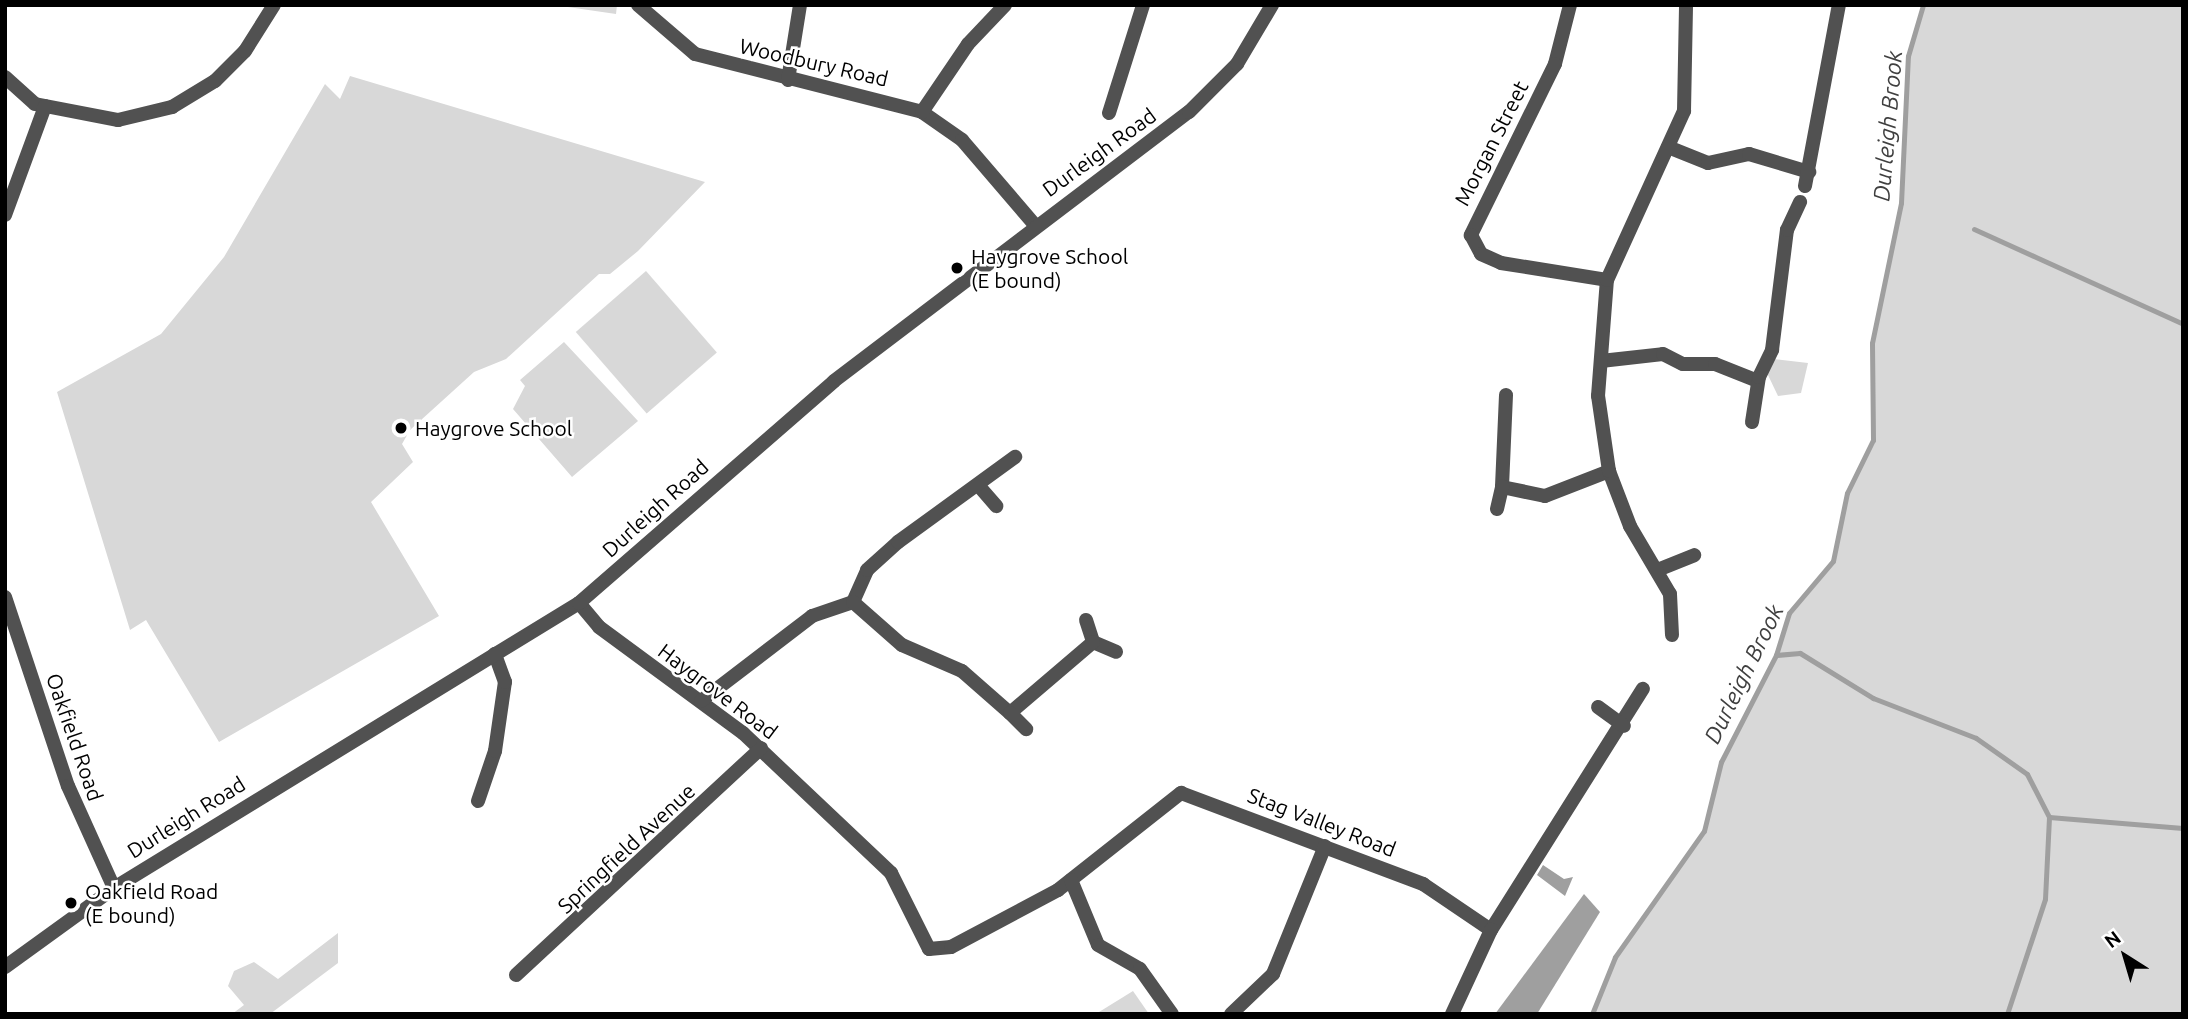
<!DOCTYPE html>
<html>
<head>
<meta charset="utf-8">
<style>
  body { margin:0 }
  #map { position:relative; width:2188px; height:1019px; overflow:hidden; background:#fff; font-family:Ubuntu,sans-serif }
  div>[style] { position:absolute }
  .green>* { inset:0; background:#d8d8d8; transform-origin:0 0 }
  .water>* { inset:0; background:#9f9f9f }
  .stream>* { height:5px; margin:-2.5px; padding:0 2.5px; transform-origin:2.5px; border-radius:2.5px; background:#9f9f9f }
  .street>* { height:14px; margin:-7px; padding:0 7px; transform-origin:7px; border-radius:7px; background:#515151 }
  .dots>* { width:19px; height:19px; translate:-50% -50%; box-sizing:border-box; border:4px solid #fff; border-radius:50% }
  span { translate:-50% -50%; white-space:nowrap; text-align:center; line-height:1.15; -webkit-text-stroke:5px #fff; paint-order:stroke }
  .street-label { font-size:21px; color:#000 }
  .poi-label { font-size:21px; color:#000 }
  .left { translate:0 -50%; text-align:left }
  .water-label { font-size:23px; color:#404040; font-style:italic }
  .frame { position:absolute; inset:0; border:7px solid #000; pointer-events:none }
  .north { position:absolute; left:2090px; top:921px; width:70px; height:70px; -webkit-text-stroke:5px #fff; paint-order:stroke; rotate:323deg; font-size:19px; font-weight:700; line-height:28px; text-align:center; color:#000 }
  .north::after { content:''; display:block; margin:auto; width:24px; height:32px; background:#000; clip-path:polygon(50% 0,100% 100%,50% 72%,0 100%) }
</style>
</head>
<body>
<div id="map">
  <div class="green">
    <i style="clip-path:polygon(554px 5px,617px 5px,616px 14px)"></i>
    <i style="clip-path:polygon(1923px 5px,2183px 5px,2183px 1014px,1592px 1014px,1615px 957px,1704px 831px,1721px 762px,1776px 655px,1789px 613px,1833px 561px,1847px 493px,1873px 440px,1872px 343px,1901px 203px,1908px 56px)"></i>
    <i style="clip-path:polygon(350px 76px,705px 182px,638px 251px,610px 274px,599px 274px,506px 359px,474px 372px,410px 430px,402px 444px,413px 462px,371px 502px,439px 616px,219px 742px,146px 620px,130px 630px,57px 392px,161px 334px,224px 257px,325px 84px,340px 99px)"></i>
    <i style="left:646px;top:271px;width:108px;height:93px;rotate:49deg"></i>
    <i style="clip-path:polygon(564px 342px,638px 421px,572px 477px,513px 409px,525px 386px,520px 380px)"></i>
    <i style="clip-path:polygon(1773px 359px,1808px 363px,1801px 393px,1778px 396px,1767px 373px)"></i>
    <i style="clip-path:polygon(338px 933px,338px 963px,270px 1014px,232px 1014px,244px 1005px,228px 986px,234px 971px,254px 962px,278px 979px)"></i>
    <i style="clip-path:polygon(1133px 991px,1149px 1014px,1100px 1014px,1099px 1012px)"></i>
  </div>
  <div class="water">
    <i style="clip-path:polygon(1543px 865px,1564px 879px,1573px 877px,1565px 896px,1537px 875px)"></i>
    <i style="clip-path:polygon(1584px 894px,1600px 912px,1537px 1014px,1495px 1014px)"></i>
  </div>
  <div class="stream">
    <i style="left:1974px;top:229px;width:230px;rotate:24.4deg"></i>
    <i style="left:2183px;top:523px;width:11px;rotate:90deg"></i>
    <i style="left:1776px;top:655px;width:24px;rotate:-5deg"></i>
    <i style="left:1800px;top:653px;width:86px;rotate:31.7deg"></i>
    <i style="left:1873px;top:698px;width:110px;rotate:21.2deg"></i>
    <i style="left:1976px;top:738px;width:62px;rotate:35.2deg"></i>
    <i style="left:2027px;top:774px;width:48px;rotate:62.9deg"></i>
    <i style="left:2049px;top:817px;width:134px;rotate:4.7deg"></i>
    <i style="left:1592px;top:1014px;width:61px;rotate:-68deg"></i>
    <i style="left:1615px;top:957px;width:154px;rotate:-54.8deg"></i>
    <i style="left:1704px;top:831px;width:71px;rotate:-76.2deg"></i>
    <i style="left:1721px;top:762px;width:120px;rotate:-62.8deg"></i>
    <i style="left:1776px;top:655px;width:44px;rotate:-72.8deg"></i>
    <i style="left:1789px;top:613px;width:68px;rotate:-49.8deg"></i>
    <i style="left:1833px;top:561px;width:69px;rotate:-78.4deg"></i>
    <i style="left:1847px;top:493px;width:59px;rotate:-63.9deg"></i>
    <i style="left:1873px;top:440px;width:97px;rotate:-90.6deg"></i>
    <i style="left:1872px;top:343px;width:143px;rotate:-78.3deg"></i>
    <i style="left:1901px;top:203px;width:147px;rotate:-87.3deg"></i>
    <i style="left:1908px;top:56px;width:53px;rotate:-73.6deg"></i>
    <i style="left:2007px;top:1014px;width:121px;rotate:-71.7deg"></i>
    <i style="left:2045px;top:899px;width:82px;rotate:-87.2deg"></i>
  </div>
  <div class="street">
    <i style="left:638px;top:5px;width:75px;rotate:40.7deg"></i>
    <i style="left:695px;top:54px;width:234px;rotate:14.3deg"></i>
    <i style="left:922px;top:112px;width:49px;rotate:35deg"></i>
    <i style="left:962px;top:140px;width:111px;rotate:49.4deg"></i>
    <i style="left:1570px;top:5px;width:61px;rotate:104.3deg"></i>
    <i style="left:1555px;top:64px;width:191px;rotate:116.2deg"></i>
    <i style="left:1471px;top:235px;width:21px;rotate:62deg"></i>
    <i style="left:1481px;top:254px;width:22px;rotate:24deg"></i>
    <i style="left:1501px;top:263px;width:107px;rotate:9.1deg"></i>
    <i style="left:5px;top:77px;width:40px;rotate:42deg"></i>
    <i style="left:35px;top:104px;width:85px;rotate:10.9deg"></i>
    <i style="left:118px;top:120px;width:56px;rotate:-13.5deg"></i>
    <i style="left:172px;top:107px;width:50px;rotate:-31.2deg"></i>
    <i style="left:215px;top:81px;width:42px;rotate:-45deg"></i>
    <i style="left:245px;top:51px;width:54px;rotate:-57.8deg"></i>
    <i style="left:788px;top:80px;width:76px;rotate:-80.9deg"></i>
    <i style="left:922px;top:112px;width:82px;rotate:-55.9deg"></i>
    <i style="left:968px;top:44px;width:54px;rotate:-46.5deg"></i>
    <i style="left:1109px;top:113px;width:113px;rotate:-72.5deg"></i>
    <i style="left:1668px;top:147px;width:43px;rotate:21.8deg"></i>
    <i style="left:1708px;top:163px;width:42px;rotate:-12.4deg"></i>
    <i style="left:1749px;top:154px;width:63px;rotate:16.7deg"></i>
    <i style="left:1805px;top:186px;width:184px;rotate:-79.4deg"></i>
    <i style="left:5px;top:215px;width:116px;rotate:-69.8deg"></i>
    <i style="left:1601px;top:361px;width:62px;rotate:-6.4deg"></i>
    <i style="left:1663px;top:354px;width:22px;rotate:27deg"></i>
    <i style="left:1683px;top:364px;width:32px"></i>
    <i style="left:1715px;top:364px;width:46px;rotate:21.6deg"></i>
    <i style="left:1506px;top:395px;width:92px;rotate:92.5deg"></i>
    <i style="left:1502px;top:487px;width:44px;rotate:11.8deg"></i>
    <i style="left:1545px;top:496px;width:69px;rotate:-21.3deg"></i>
    <i style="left:1752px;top:422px;width:46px;rotate:-81.2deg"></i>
    <i style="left:1759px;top:377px;width:30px;rotate:-64deg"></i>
    <i style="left:1772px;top:350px;width:121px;rotate:-82.9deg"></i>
    <i style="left:1787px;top:230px;width:31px;rotate:-65deg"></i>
    <i style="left:978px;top:485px;width:28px;rotate:49deg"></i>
    <i style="left:1497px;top:509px;width:23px;rotate:-77deg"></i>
    <i style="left:1660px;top:569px;width:37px;rotate:-22deg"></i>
    <i style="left:5px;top:597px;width:199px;rotate:71.6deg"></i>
    <i style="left:68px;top:786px;width:112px;rotate:65.7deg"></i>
    <i style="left:853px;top:602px;width:35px;rotate:-66deg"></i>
    <i style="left:867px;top:570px;width:42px;rotate:-42.1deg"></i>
    <i style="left:898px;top:542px;width:145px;rotate:-36deg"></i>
    <i style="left:579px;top:603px;width:31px;rotate:50deg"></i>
    <i style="left:599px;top:627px;width:179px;rotate:36.4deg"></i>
    <i style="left:743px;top:733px;width:204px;rotate:43.4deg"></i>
    <i style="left:891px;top:873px;width:85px;rotate:63.4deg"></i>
    <i style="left:929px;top:949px;width:22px;rotate:-5deg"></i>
    <i style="left:951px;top:947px;width:121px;rotate:-28deg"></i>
    <i style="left:1058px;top:890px;width:157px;rotate:-38.3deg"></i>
    <i style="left:1181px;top:793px;width:259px;rotate:20.6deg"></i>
    <i style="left:1423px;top:884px;width:82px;rotate:34.1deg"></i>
    <i style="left:1491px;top:930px;width:285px;rotate:-57.8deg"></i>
    <i style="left:1086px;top:620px;width:23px;rotate:72deg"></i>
    <i style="left:1093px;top:642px;width:25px;rotate:23deg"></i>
    <i style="left:1672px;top:635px;width:41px;rotate:-92.8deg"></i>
    <i style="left:1670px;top:594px;width:79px;rotate:-120.5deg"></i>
    <i style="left:1630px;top:526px;width:59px;rotate:-110.9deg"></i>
    <i style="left:1609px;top:471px;width:76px;rotate:-98.3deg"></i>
    <i style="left:1598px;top:396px;width:116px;rotate:-85.6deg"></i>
    <i style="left:1607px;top:280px;width:186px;rotate:-65.5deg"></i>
    <i style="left:1684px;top:111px;width:106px;rotate:-88.9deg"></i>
    <i style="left:701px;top:701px;width:140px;rotate:-37.4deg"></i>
    <i style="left:812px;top:616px;width:43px;rotate:-18.9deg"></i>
    <i style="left:853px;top:602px;width:65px;rotate:41.3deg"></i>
    <i style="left:902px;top:645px;width:65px;rotate:23.4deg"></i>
    <i style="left:962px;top:671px;width:64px;rotate:41.2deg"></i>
    <i style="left:1010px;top:713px;width:109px;rotate:-40.5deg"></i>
    <i style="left:1598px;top:707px;width:32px;rotate:36deg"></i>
    <i style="left:1010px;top:713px;width:23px;rotate:45deg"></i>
    <i style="left:478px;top:801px;width:53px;rotate:-71.2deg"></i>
    <i style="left:495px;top:751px;width:70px;rotate:-81.8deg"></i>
    <i style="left:505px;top:682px;width:30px;rotate:-110deg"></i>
    <i style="left:1071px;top:880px;width:70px;rotate:67.4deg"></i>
    <i style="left:1098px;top:945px;width:48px;rotate:29.7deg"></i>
    <i style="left:1140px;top:969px;width:55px;rotate:54.6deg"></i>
    <i style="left:5px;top:967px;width:135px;rotate:-35.9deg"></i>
    <i style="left:114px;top:888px;width:545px;rotate:-31.5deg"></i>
    <i style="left:579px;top:603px;width:338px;rotate:-41deg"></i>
    <i style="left:834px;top:381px;width:445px;rotate:-37.2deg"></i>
    <i style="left:1189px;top:112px;width:68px;rotate:-45deg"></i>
    <i style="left:1237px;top:64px;width:69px;rotate:-59.3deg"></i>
    <i style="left:516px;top:975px;width:334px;rotate:-42.8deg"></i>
    <i style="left:1231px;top:1014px;width:58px;rotate:-43.6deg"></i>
    <i style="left:1273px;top:974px;width:138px;rotate:-67.9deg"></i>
    <i style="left:1452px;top:1014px;width:93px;rotate:-65.1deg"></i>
  </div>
  <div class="dots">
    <i style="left:957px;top:268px;background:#000"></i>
    <i style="left:401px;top:428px;background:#000"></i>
    <i style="left:71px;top:903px;background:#000"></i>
  </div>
  <div class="street-label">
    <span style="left:814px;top:62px;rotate:13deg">Woodbury Road</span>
    <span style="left:1491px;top:143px;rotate:-63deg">Morgan Street</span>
    <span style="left:1099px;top:152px;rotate:-36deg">Durleigh Road</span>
    <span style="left:655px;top:508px;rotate:-42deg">Durleigh Road</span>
    <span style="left:718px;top:691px;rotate:37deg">Haygrove Road</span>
    <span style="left:75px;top:737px;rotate:71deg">Oakfield Road</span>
    <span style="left:186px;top:817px;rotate:-32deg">Durleigh Road</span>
    <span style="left:1322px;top:822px;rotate:21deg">Stag Valley Road</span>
    <span style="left:626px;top:848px;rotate:-43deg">Springfield Avenue</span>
  </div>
  <div class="poi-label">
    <span class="left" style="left:971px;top:268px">Haygrove School<br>(E bound)</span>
    <span class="left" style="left:415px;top:428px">Haygrove School</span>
    <span class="left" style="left:85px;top:903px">Oakfield Road<br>(E bound)</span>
  </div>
  <div class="water-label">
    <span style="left:1888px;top:126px;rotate:-85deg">Durleigh Brook</span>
    <span style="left:1744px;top:674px;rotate:-64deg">Durleigh Brook</span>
  </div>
  <div class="frame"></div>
  <div class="north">N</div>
</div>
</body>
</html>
